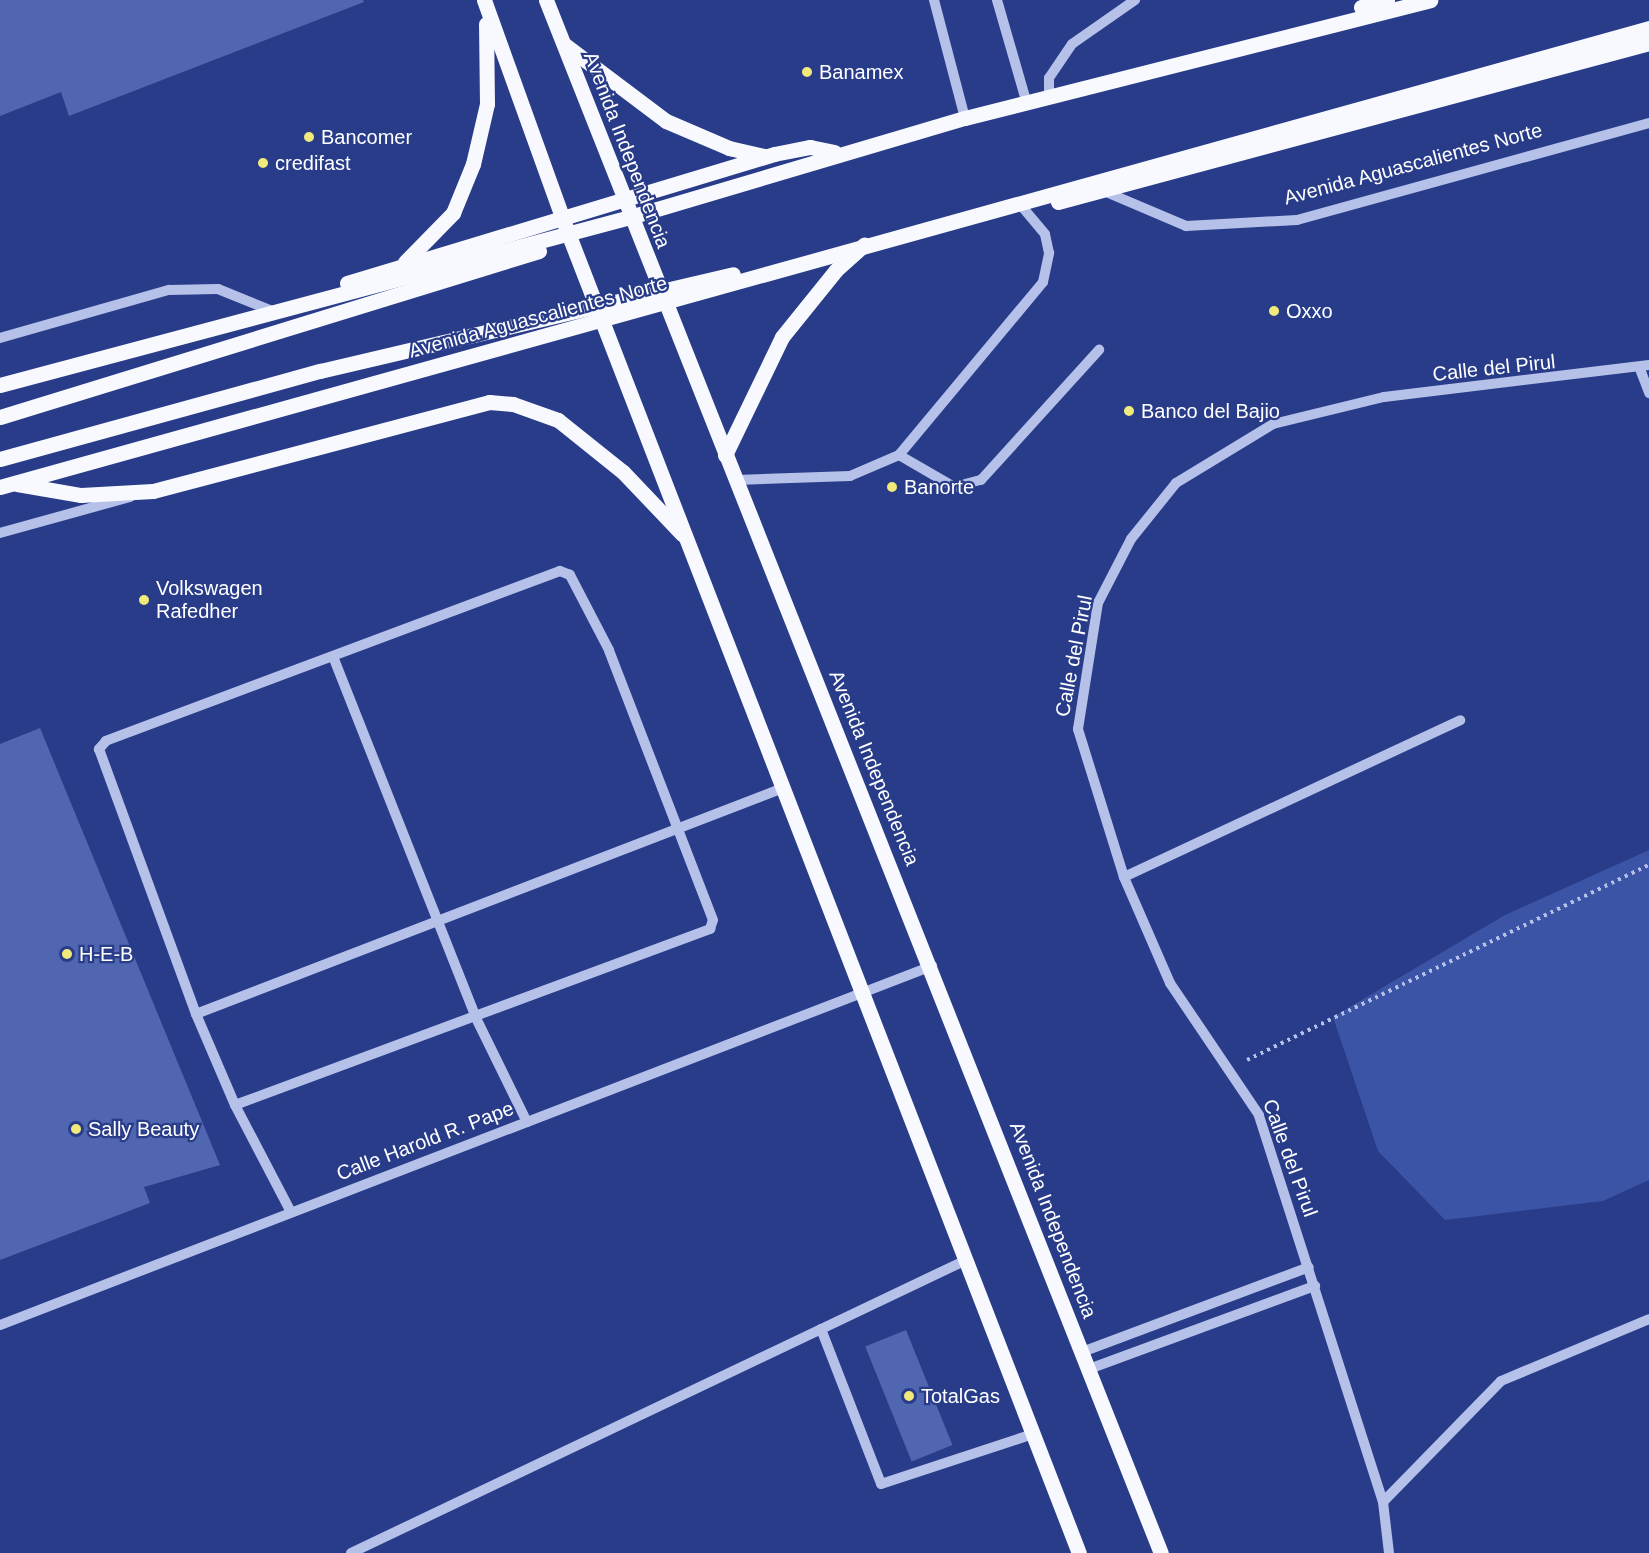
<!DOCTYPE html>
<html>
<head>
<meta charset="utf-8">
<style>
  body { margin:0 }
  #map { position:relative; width:1649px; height:1553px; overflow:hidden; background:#283c89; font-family:Arial,sans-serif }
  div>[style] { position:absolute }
  .green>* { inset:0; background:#3c54a6 }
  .building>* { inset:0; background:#5166b1; transform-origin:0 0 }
  .path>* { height:4px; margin-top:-2px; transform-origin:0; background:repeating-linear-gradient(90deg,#b5c1e9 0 3px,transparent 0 7.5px) }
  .minor>* { height:10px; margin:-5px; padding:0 5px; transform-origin:5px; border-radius:5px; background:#b5c1e9 }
  .major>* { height:15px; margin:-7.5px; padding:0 7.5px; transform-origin:7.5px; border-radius:7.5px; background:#f8f9fe }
  .dots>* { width:16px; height:16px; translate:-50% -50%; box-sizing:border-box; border:3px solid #283c89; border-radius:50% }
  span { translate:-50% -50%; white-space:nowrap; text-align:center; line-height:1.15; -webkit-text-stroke:4.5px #283c89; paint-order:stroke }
  .poi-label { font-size:20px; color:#fff }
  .left { translate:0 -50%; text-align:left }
  .street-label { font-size:20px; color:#fff }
</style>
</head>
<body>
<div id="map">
  <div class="green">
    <i style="clip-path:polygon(1649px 850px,1649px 1180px,1603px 1201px,1445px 1220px,1378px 1151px,1333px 1017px,1505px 915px)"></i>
  </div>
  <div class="building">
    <i style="clip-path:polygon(0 0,363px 0,364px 2px,69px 116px,61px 92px,0 116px)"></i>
    <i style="clip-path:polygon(40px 728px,220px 1165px,144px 1187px,150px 1203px,0 1260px,0 744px)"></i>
    <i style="left:906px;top:1330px;width:124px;height:44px;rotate:68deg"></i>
  </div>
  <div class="path">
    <i style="left:1247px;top:1060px;width:447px;rotate:-25.9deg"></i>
  </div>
  <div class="minor">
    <i style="left:934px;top:0;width:122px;rotate:75.3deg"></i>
    <i style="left:997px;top:0;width:108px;rotate:73.9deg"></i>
    <i style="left:1049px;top:99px;width:21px;rotate:-90deg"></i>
    <i style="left:1049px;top:78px;width:41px;rotate:-55.9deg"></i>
    <i style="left:1072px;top:44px;width:77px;rotate:-34.9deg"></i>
    <i style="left:1099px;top:189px;width:95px;rotate:23deg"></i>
    <i style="left:1186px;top:226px;width:111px;rotate:-3.1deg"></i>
    <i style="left:1297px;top:220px;width:365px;rotate:-15.4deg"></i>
    <i style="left:0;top:338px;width:176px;rotate:-15.9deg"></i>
    <i style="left:169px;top:290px;width:49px;rotate:-1.2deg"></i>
    <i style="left:218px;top:289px;width:61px;rotate:22deg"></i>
    <i style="left:1640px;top:369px;width:26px;rotate:69deg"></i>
    <i style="left:899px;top:455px;width:64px;rotate:30.2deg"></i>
    <i style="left:954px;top:487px;width:28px;rotate:-15deg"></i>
    <i style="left:981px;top:480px;width:176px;rotate:-47.8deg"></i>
    <i style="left:736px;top:480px;width:114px;rotate:-2deg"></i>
    <i style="left:850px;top:476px;width:53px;rotate:-23.2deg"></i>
    <i style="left:899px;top:455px;width:225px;rotate:-50.2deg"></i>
    <i style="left:1043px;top:282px;width:30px;rotate:-78deg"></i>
    <i style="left:1049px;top:253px;width:19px;rotate:-102deg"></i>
    <i style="left:1045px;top:234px;width:40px;rotate:-130deg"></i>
    <i style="left:0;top:533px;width:135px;rotate:-15.5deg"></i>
    <i style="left:334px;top:659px;width:384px;rotate:68.4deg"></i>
    <i style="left:475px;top:1016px;width:118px;rotate:63.9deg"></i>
    <i style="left:1124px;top:877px;width:371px;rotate:-25deg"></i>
    <i style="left:196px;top:1014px;width:629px;rotate:-21.06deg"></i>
    <i style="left:235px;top:1105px;width:507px;rotate:-20.33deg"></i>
    <i style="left:710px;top:929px;width:9px;rotate:-72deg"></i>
    <i style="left:713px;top:920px;width:289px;rotate:-111.1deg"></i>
    <i style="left:609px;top:650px;width:85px;rotate:-117.5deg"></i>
    <i style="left:570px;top:575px;width:11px;rotate:-158deg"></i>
    <i style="left:560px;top:571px;width:485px;rotate:159.5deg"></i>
    <i style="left:106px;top:741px;width:11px;rotate:131deg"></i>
    <i style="left:99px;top:749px;width:282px;rotate:69.9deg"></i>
    <i style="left:196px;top:1014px;width:99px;rotate:66.8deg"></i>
    <i style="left:235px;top:1105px;width:119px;rotate:62.4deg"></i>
    <i style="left:0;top:1325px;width:999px;rotate:-21.07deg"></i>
    <i style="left:821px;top:1329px;width:166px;rotate:68.8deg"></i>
    <i style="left:881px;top:1484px;width:160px;rotate:-18.2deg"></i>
    <i style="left:1082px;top:1352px;width:242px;rotate:-20.5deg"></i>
    <i style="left:1089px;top:1369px;width:241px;rotate:-20.2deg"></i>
    <i style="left:1383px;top:1502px;width:169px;rotate:-45.7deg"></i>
    <i style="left:1501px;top:1381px;width:160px;rotate:-22.7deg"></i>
    <i style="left:351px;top:1553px;width:681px;rotate:-25.47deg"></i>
    <i style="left:1389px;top:1553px;width:51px;rotate:-96.7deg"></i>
    <i style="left:1383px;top:1502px;width:406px;rotate:-107.8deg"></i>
    <i style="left:1259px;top:1115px;width:159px;rotate:-124deg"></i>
    <i style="left:1170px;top:983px;width:116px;rotate:-113.5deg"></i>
    <i style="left:1124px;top:877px;width:155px;rotate:-107.3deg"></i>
    <i style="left:1078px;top:729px;width:128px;rotate:-81deg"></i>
    <i style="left:1098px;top:603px;width:72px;rotate:-62.7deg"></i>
    <i style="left:1131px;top:539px;width:72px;rotate:-51.2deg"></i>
    <i style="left:1176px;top:483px;width:114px;rotate:-31.3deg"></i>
    <i style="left:1273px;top:424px;width:114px;rotate:-13.7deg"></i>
    <i style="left:1384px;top:397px;width:267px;rotate:-6.9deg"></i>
  </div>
  <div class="major">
    <i style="left:484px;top:0;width:248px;rotate:70.2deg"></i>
    <i style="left:568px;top:233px;width:1415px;rotate:68.84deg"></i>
    <i style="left:546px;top:0;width:1670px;rotate:68.4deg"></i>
    <i style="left:1361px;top:7px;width:27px;rotate:-15deg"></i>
    <i style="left:565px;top:45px;width:126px;rotate:37deg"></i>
    <i style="left:666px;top:121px;width:69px;rotate:23.2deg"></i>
    <i style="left:729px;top:148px;width:36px;rotate:13deg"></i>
    <i style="left:1058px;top:202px;width:612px;rotate:-15.06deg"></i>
    <i style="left:405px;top:262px;width:69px;rotate:-45.6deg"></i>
    <i style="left:453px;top:213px;width:53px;rotate:-67.8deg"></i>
    <i style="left:473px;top:164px;width:62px;rotate:-76.9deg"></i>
    <i style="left:487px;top:104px;width:80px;rotate:-90.7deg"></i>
    <i style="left:347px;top:283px;width:446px;rotate:-16.8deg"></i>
    <i style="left:774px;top:154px;width:37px;rotate:-11deg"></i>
    <i style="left:810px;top:147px;width:25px;rotate:12deg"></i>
    <i style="left:0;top:385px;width:652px;rotate:-14.93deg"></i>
    <i style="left:630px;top:217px;width:349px;rotate:-16.5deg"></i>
    <i style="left:965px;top:118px;width:480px;rotate:-14.2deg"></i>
    <i style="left:0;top:417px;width:564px;rotate:-17.12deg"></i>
    <i style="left:725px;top:455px;width:131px;rotate:-64.2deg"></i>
    <i style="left:782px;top:337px;width:86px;rotate:-51.1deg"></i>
    <i style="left:836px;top:270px;width:38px;rotate:-42deg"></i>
    <i style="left:0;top:459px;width:332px;rotate:-15.4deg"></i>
    <i style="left:320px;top:371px;width:424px;rotate:-13.2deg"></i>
    <i style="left:17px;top:484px;width:65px;rotate:9.8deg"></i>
    <i style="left:81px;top:495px;width:72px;rotate:-3.2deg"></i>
    <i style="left:153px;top:491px;width:348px;rotate:-14.8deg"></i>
    <i style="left:489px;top:402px;width:24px;rotate:5deg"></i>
    <i style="left:513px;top:404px;width:48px;rotate:19.6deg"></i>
    <i style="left:558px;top:420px;width:83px;rotate:38.7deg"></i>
    <i style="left:623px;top:472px;width:86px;rotate:46.4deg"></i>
    <i style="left:0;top:487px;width:1712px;rotate:-15.55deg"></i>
  </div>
  <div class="dots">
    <i style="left:807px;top:72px;background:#f1ea7b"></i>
    <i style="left:309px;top:137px;background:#f1ea7b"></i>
    <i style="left:263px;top:163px;background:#f1ea7b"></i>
    <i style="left:1274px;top:311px;background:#f1ea7b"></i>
    <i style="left:1129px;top:411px;background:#f1ea7b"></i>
    <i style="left:892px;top:487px;background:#f1ea7b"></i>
    <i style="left:144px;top:600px;background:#f1ea7b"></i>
    <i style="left:67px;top:954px;background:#f1ea7b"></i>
    <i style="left:76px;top:1129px;background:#f1ea7b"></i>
    <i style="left:909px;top:1396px;background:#f1ea7b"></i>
  </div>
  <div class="poi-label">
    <span class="left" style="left:819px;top:72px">Banamex</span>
    <span class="left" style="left:321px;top:137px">Bancomer</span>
    <span class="left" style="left:275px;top:163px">credifast</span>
    <span class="left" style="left:1286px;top:311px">Oxxo</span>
    <span class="left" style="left:1141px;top:411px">Banco del Bajio</span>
    <span class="left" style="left:904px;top:487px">Banorte</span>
    <span class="left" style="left:156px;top:600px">Volkswagen<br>Rafedher</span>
    <span class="left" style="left:79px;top:954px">H-E-B</span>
    <span class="left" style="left:88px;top:1129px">Sally Beauty</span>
    <span class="left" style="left:921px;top:1396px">TotalGas</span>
  </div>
  <div class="street-label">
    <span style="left:627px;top:150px;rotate:69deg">Avenida Independencia</span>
    <span style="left:1413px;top:164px;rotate:-15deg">Avenida Aguascalientes Norte</span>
    <span style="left:538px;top:317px;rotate:-15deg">Avenida Aguascalientes Norte</span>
    <span style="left:1494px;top:368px;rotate:-6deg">Calle del Pirul</span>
    <span style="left:1074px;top:656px;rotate:-79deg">Calle del Pirul</span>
    <span style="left:874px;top:768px;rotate:68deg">Avenida Independencia</span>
    <span style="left:425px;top:1141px;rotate:-21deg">Calle Harold R. Pape</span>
    <span style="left:1290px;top:1158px;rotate:70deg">Calle del Pirul</span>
    <span style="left:1053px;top:1220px;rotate:69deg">Avenida Independencia</span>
  </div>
</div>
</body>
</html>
